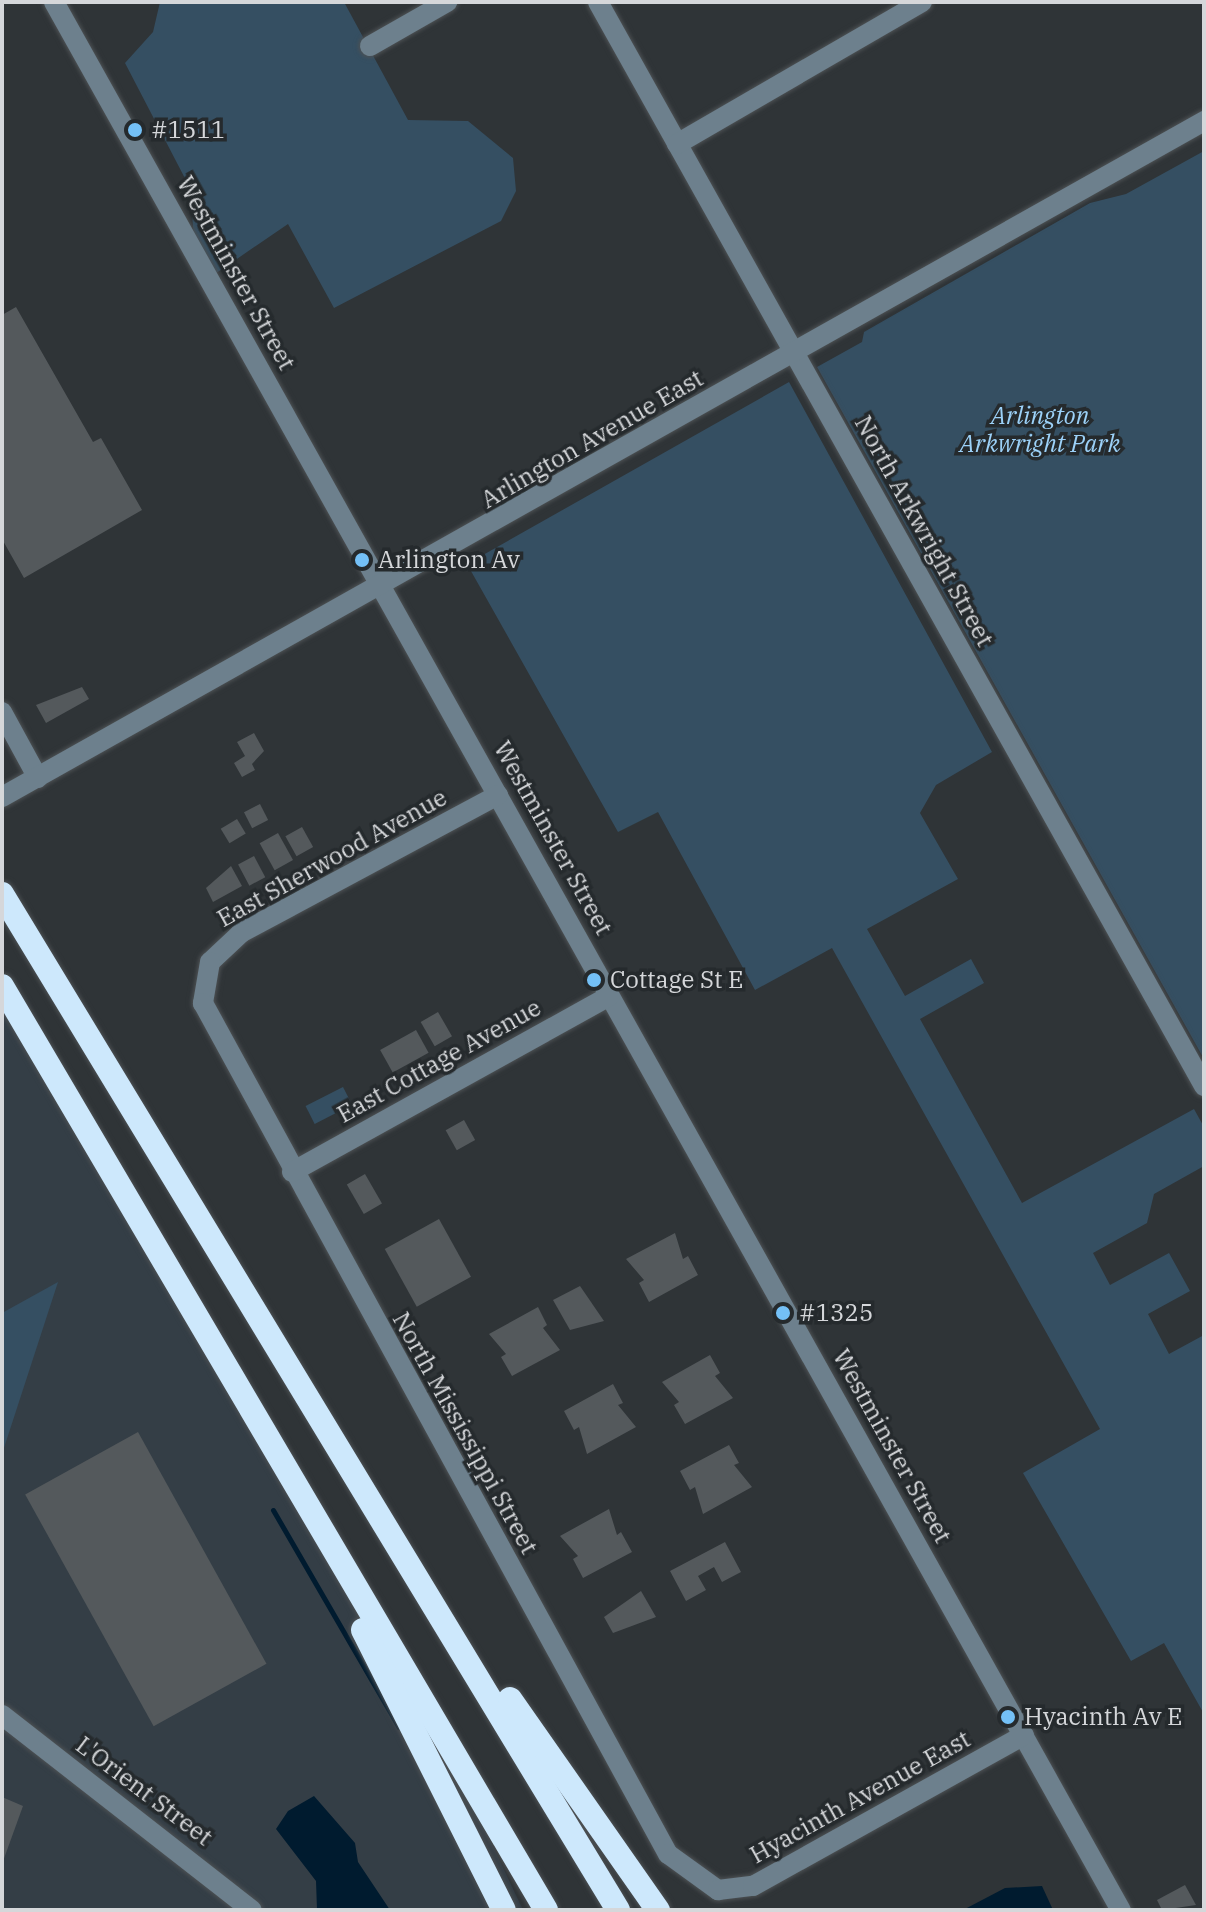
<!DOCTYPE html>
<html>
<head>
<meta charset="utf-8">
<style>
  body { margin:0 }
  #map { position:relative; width:1206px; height:1912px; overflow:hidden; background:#2f3437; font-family:"IBM Plex Serif",serif }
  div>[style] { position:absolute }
  .built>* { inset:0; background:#343e46 }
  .green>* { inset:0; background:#354f62; transform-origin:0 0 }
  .water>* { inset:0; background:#001b2f }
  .stream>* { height:5px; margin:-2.5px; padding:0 2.5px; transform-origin:2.5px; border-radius:2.5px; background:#001b2f }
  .building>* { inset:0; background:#54595c; transform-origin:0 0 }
  .roads { filter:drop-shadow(0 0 2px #4d5154) drop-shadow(0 0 2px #4d5154) }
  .minor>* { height:20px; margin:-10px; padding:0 10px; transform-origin:10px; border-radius:10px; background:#6d808d }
  .highway>* { height:24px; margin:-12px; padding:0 12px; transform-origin:12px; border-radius:12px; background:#cde8fc }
  .dots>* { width:22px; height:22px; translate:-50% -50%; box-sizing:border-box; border:4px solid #252a2d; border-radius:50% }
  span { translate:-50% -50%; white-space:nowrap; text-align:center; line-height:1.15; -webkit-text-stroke:7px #252a2d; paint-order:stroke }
  .poi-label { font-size:24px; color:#d5d7da }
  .left { translate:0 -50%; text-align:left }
  .street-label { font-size:24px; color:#d5d7da }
  .park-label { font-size:24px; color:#9cd1f8; font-style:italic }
  .frame { position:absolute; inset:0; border:4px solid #d5d7da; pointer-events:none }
</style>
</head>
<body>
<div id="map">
  <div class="built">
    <i style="clip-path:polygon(2px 1001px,482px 1823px,523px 1910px,2px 1910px)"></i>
  </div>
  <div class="green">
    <i style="clip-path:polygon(160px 2px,344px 2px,408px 120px,468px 121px,513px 158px,516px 191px,501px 221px,334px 308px,288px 224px,209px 278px,195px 252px,190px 188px,125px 63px,153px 32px)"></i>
    <i style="clip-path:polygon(1204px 151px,1204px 1059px,817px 367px,862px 342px,864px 332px,1090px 203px,1126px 194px)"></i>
    <i style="clip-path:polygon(789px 382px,992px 752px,936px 785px,920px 813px,958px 879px,867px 929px,905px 996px,971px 959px,984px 983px,920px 1019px,1022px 1203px,1194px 1109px,1204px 1127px,1204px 1166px,1154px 1194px,1147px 1223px,1093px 1253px,1110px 1285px,1169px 1253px,1190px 1291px,1148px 1314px,1169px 1354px,1204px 1335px,1204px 1714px,1164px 1643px,1131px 1661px,1023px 1473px,1100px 1429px,832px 948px,755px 990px,658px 812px,618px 832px,467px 564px)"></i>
    <i style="left:343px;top:1087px;width:20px;height:42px;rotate:63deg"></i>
    <i style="clip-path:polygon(58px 1282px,2px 1454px,2px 1313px)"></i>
  </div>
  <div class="water">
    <i style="clip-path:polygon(314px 1796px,355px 1843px,358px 1862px,390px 1910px,317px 1910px,316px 1881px,276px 1829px,288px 1811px)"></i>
    <i style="clip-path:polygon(1042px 1886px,1053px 1910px,963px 1910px,1005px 1888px)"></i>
  </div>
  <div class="stream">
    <i style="left:273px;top:1510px;width:251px;rotate:59.9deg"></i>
  </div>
  <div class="building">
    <i style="clip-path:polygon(16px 307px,93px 442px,101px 438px,142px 510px,24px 578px,2px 539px,2px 315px)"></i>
    <i style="clip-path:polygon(82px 687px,89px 699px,46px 723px,36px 705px)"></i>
    <i style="clip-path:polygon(254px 733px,264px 751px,252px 764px,255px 770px,242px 777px,234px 763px,245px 756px,237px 742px)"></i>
    <i style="left:260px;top:804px;width:18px;height:18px;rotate:63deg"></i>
    <i style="left:237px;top:819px;width:17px;height:19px;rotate:59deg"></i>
    <i style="left:302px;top:827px;width:23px;height:19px;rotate:61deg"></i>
    <i style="left:278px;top:833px;width:31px;height:21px;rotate:61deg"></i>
    <i style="left:254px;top:856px;width:24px;height:18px;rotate:62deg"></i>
    <i style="clip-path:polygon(231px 866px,242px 886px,213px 902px,206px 888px)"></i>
    <i style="left:438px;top:1012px;width:28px;height:20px;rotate:60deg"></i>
    <i style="left:416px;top:1030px;width:26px;height:41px;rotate:61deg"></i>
    <i style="left:464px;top:1120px;width:23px;height:21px;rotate:61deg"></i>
    <i style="left:365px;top:1174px;width:34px;height:21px;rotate:60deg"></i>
    <i style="left:439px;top:1219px;width:66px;height:62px;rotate:61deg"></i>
    <i style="clip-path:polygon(675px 1233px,683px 1259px,688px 1256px,698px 1275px,649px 1302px,639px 1283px,644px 1280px,626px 1259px)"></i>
    <i style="clip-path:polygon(580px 1286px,604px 1321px,570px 1330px,553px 1300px)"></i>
    <i style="clip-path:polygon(538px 1307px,547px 1325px,543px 1328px,560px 1350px,512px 1376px,501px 1357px,506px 1354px,489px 1334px)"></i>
    <i style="clip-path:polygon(710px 1355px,720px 1373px,715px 1376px,733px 1398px,685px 1424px,674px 1405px,679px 1402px,662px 1382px)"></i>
    <i style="clip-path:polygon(613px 1384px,623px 1403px,618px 1405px,636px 1427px,587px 1454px,579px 1427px,574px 1430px,564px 1411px)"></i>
    <i style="left:138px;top:1432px;width:265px;height:129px;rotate:61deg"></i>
    <i style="clip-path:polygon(729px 1445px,739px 1463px,734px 1465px,752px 1487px,703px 1514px,695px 1487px,690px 1490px,680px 1471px)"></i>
    <i style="clip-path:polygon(609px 1509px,617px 1535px,621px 1532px,632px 1552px,583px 1578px,573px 1559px,578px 1556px,560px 1536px)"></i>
    <i style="clip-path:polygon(725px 1542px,741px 1572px,722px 1582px,714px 1567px,698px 1576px,706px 1590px,686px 1601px,670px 1571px)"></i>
    <i style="clip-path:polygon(641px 1591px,656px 1617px,613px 1633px,604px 1617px)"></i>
    <i style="clip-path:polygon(2px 1797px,23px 1806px,2px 1864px)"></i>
    <i style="clip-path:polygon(1185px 1885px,1196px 1905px,1162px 1910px,1157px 1900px)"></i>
  </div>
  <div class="roads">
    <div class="minor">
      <i style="left:54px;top:2px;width:2186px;rotate:60.79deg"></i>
      <i style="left:598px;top:2px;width:1242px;rotate:60.79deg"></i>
      <i style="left:370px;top:46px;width:89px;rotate:-29.7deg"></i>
      <i style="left:677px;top:144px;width:283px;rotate:-30.1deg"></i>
      <i style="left:2px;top:712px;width:75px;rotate:61.4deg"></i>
      <i style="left:498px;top:795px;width:292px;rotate:151.8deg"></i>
      <i style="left:241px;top:933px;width:42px;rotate:136.9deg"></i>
      <i style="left:210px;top:962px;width:42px;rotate:99.7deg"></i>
      <i style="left:203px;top:1003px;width:970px;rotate:61.35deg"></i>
      <i style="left:668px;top:1854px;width:62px;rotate:35.8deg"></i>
      <i style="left:718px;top:1890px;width:35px;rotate:-7deg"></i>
      <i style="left:753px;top:1886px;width:310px;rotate:-29.1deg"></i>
      <i style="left:2px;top:797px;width:1379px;rotate:-29.35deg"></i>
      <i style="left:292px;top:1172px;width:363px;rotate:-29deg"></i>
      <i style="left:2px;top:1715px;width:317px;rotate:38deg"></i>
    </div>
    <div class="highway">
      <i style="left:2px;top:894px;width:1188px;rotate:58.77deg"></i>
      <i style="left:2px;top:986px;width:1072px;rotate:59.51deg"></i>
      <i style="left:363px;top:1630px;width:313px;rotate:63.3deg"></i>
      <i style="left:510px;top:1699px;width:258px;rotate:55deg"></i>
    </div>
  </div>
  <div class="dots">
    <i style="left:135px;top:130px;background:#74c0f6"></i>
    <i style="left:362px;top:560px;background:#74c0f6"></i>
    <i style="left:594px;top:980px;background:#74c0f6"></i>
    <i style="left:783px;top:1313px;background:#74c0f6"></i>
    <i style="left:1008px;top:1717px;background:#74c0f6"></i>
  </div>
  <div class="poi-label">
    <span class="left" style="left:151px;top:130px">#1511</span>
    <span class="left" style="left:378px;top:560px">Arlington Av</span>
    <span class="left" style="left:610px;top:980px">Cottage St E</span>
    <span class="left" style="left:799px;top:1313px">#1325</span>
    <span class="left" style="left:1024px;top:1717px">Hyacinth Av E</span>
  </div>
  <div class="street-label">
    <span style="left:236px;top:273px;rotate:61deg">Westminster Street</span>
    <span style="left:592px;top:439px;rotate:-30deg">Arlington Avenue East</span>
    <span style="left:924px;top:531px;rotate:61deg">North Arkwright Street</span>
    <span style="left:553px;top:838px;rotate:61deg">Westminster Street</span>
    <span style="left:332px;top:858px;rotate:-29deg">East Sherwood Avenue</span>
    <span style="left:439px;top:1061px;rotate:-29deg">East Cottage Avenue</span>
    <span style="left:465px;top:1433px;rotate:61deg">North Mississippi Street</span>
    <span style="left:892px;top:1446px;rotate:61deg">Westminster Street</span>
    <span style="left:144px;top:1791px;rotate:37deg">L'Orient Street</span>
    <span style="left:860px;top:1797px;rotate:-29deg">Hyacinth Avenue East</span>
  </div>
  <div class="park-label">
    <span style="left:1040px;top:430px">Arlington<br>Arkwright Park</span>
  </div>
  <div class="frame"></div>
</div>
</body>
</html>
